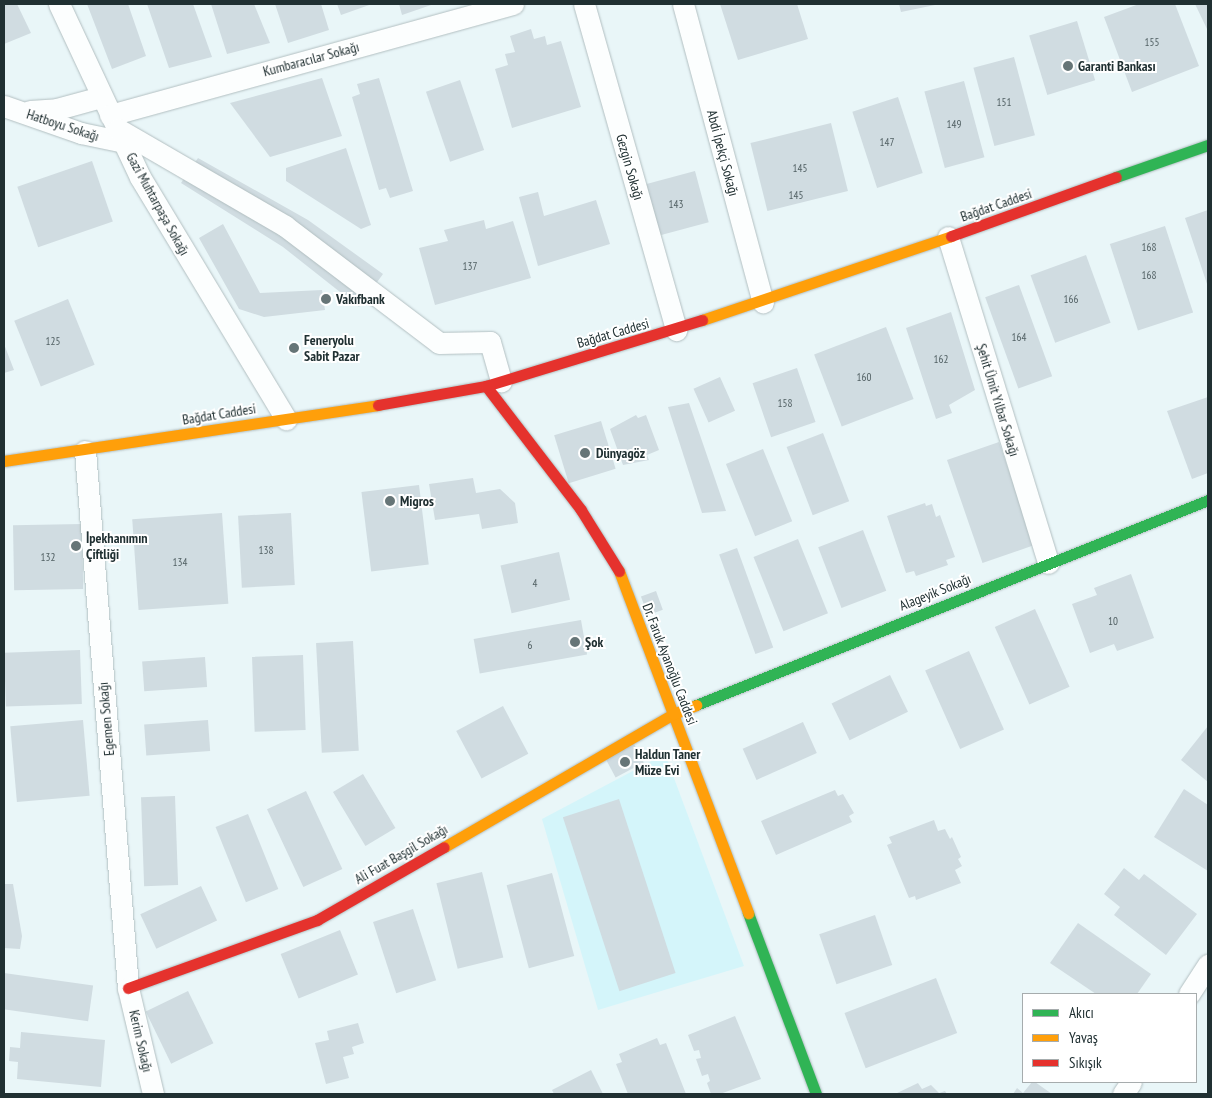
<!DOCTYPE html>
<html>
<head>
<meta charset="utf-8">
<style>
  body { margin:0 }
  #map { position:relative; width:1212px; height:1098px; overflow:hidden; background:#e9f6f8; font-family:"PT Sans Narrow",sans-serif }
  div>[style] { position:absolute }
  .built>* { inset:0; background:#d4f5fa }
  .building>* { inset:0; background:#d0dce1; transform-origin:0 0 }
  .roads { filter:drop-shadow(0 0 1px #b2bfc1) drop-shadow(0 0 1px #b2bfc1) }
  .street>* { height:21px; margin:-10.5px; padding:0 10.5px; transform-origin:10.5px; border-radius:10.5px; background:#fcfefe }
  .fast>* { height:11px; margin:-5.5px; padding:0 5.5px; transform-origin:5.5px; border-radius:5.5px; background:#30b455 }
  .slow>* { height:11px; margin:-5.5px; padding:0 5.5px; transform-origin:5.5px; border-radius:5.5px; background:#ff9f0a }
  .jam>* { height:11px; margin:-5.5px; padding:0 5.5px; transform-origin:5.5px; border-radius:5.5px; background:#e5322d }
  .dots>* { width:14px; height:14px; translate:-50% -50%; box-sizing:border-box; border:2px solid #fff; border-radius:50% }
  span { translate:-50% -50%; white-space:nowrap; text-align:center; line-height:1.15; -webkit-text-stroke:4px #fff; paint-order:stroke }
  .number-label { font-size:11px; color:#505f62 }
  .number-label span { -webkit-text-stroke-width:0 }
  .street-label { font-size:14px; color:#203032 }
  .poi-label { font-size:14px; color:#203032; font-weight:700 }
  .left { translate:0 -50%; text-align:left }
  .frame { position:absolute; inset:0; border:5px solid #203032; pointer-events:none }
  .legend { position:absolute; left:1022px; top:993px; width:175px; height:90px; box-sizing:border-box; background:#fff; border:1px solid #a6acad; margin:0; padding:6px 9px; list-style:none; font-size:15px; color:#203032 }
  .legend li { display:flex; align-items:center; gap:10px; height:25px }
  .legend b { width:25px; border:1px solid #a6acad }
</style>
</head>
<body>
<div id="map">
  <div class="built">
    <i style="clip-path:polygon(665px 754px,744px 966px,598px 1010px,542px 819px)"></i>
  </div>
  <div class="building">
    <i style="clip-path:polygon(4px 4px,17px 4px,31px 33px,4px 44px)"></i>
    <i style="clip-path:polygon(87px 4px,128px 4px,146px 56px,112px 69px)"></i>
    <i style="clip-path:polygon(147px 4px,193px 4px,212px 57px,169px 68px)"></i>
    <i style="clip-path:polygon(211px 4px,254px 4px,270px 43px,227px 54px)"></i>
    <i style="clip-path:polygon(275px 4px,321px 4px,329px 30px,288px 43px)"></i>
    <i style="clip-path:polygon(337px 4px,372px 4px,341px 15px)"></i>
    <i style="clip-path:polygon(399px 4px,434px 4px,402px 15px)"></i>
    <i style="clip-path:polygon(720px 4px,797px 4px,808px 39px,738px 60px)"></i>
    <i style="clip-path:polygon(899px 4px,935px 4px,935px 5px,901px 12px)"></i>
    <i style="clip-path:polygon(1139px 4px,1175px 4px,1199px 66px,1132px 92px,1104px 17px)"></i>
    <i style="clip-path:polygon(1195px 4px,1208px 4px,1208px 31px)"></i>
    <i style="left:1077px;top:21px;width:62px;height:50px;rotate:73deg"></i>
    <i style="clip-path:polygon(531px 29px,534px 39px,545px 36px,547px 45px,561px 41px,581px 107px,512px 128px,495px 69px,508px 65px,505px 54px,515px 52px,510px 36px)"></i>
    <i style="left:1014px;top:57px;width:81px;height:42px;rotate:75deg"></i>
    <i style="clip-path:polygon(322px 78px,342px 136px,270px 157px,230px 103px)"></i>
    <i style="clip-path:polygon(379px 78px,413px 191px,390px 198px,386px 188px,379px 190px,352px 97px,360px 94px,357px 84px)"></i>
    <i style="left:460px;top:80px;width:74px;height:36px;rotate:71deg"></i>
    <i style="left:964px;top:81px;width:79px;height:41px;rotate:75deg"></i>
    <i style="left:898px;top:97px;width:80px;height:48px;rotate:72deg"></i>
    <i style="left:831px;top:123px;width:70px;height:83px;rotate:76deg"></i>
    <i style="clip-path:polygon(346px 148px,371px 225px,361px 229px,286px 181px,286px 168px)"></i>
    <i style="clip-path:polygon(198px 158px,308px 220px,383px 274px,359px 307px,283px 247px,181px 183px)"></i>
    <i style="left:92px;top:161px;width:64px;height:79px;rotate:71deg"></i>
    <i style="left:695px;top:171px;width:53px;height:53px;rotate:75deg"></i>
    <i style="clip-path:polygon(538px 192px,544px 216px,596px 200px,610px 244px,538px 266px,519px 197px)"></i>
    <i style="clip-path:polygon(1208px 210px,1208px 287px,1185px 218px)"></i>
    <i style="clip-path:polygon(484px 220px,486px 229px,513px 221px,531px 278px,435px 305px,419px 248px,448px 241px,444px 230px)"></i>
    <i style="clip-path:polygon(223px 224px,260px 293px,322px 290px,325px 310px,264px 317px,239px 309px,199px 238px)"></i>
    <i style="left:1165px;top:226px;width:91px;height:58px;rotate:72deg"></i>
    <i style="left:1086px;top:255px;width:72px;height:59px;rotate:70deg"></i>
    <i style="left:1019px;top:285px;width:97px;height:36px;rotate:70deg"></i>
    <i style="left:68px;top:299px;width:71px;height:58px;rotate:68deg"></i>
    <i style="clip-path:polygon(951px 312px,975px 390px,949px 405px,952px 413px,936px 419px,906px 328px)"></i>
    <i style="left:886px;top:327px;width:77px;height:77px;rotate:69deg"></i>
    <i style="clip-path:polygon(4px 344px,14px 370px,4px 373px)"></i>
    <i style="left:797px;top:368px;width:57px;height:47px;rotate:71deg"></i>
    <i style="left:720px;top:377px;width:37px;height:29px;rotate:66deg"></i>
    <i style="clip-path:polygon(1208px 397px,1208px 473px,1192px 479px,1167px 411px)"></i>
    <i style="clip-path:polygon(689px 403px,726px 511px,702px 513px,668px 407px)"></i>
    <i style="clip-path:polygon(636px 415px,638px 418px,646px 415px,659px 450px,647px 455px,649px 460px,623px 465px,610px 429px)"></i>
    <i style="left:601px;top:421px;width:50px;height:49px;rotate:73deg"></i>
    <i style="left:823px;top:433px;width:73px;height:39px;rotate:69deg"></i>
    <i style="left:999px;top:442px;width:109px;height:55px;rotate:71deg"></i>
    <i style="left:763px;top:449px;width:78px;height:40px;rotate:68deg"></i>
    <i style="clip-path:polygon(473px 478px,476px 493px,500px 489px,515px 503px,518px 523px,482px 529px,479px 514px,435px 520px,429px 484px)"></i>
    <i style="left:419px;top:485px;width:80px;height:58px;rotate:83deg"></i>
    <i style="clip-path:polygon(925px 503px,926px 506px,932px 504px,936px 517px,940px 515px,955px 557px,946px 560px,948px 565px,916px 576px,914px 571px,906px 573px,887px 516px)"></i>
    <i style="left:222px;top:513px;width:91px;height:90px;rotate:86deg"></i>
    <i style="left:291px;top:513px;width:72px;height:53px;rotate:87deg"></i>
    <i style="left:82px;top:524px;width:65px;height:69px;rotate:89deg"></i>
    <i style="left:863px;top:530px;width:65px;height:48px;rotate:69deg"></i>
    <i style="left:798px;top:539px;width:80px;height:48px;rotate:68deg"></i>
    <i style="left:737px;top:548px;width:106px;height:19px;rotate:70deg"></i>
    <i style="left:559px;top:552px;width:49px;height:60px;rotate:77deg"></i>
    <i style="clip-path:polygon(1131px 574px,1154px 638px,1117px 651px,1114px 644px,1090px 653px,1072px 604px,1097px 595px,1094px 588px)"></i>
    <i style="left:656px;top:591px;width:20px;height:16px;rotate:70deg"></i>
    <i style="left:1035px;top:609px;width:85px;height:44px;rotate:66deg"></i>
    <i style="left:581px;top:620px;width:35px;height:109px;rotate:80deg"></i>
    <i style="left:353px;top:641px;width:110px;height:37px;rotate:87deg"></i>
    <i style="left:80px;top:650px;width:54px;height:76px;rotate:88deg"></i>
    <i style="left:969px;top:651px;width:86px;height:48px;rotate:66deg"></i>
    <i style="left:303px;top:655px;width:75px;height:51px;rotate:88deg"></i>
    <i style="left:205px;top:657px;width:30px;height:63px;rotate:86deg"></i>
    <i style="left:890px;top:675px;width:41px;height:65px;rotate:64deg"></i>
    <i style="left:503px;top:706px;width:54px;height:53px;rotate:62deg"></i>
    <i style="left:83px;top:720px;width:76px;height:73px;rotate:85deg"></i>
    <i style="left:208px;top:720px;width:31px;height:64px;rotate:86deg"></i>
    <i style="left:803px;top:722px;width:34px;height:66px;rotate:66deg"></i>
    <i style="clip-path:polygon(1208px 726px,1208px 782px,1181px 760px)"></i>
    <i style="left:634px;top:744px;width:21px;height:32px;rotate:62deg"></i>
    <i style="left:363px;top:774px;width:63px;height:35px;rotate:59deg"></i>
    <i style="clip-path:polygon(1184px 789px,1208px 805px,1208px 871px,1154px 837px)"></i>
    <i style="clip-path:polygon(835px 790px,838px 796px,843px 794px,854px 813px,849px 816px,852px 822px,776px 855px,761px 821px)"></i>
    <i style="left:306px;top:791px;width:86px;height:43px;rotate:65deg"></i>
    <i style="left:175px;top:796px;width:89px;height:34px;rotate:88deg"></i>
    <i style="left:619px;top:799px;width:183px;height:59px;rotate:72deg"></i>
    <i style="left:248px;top:814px;width:81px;height:35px;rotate:68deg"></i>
    <i style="clip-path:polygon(934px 820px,938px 831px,945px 829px,950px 839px,952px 837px,961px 857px,958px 859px,962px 866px,955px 870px,961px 883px,916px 900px,915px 896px,909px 898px,887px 845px,892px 843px,889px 837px)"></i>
    <i style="clip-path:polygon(1124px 868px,1139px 880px,1144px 874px,1197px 914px,1166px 955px,1114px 915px,1120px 907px,1104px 894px)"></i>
    <i style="left:482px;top:872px;width:88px;height:47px;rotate:76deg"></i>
    <i style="left:552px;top:873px;width:86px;height:47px;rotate:75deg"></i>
    <i style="clip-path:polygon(4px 884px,13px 884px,22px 936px,20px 949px,4px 948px)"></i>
    <i style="left:201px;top:886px;width:38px;height:67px;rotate:65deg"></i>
    <i style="left:413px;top:909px;width:75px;height:42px;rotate:72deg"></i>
    <i style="left:875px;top:915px;width:53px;height:59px;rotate:71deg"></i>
    <i style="clip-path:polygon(1078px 923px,1151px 974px,1137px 994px,1096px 994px,1050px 963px)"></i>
    <i style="left:340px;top:930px;width:48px;height:64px;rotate:68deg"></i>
    <i style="left:4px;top:973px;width:90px;height:36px;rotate:8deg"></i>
    <i style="left:936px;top:978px;width:59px;height:98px;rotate:69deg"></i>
    <i style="left:188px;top:991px;width:58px;height:47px;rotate:64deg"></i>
    <i style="clip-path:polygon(735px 1016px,761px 1079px,720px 1094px,711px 1094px,707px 1083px,710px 1081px,708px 1074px,702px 1076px,696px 1059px,701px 1058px,699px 1050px,694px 1051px,688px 1035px)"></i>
    <i style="clip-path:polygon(358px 1023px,364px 1043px,352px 1047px,354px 1054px,343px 1057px,349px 1078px,326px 1084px,315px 1043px,329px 1040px,327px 1031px)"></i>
    <i style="clip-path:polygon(21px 1032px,105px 1040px,101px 1087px,17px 1079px,18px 1062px,9px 1061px,10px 1047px,20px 1048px)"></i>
    <i style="clip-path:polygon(657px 1038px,660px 1045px,666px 1043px,686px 1094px,628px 1094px,616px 1064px,622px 1062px,619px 1054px)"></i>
    <i style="clip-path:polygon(591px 1070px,603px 1094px,554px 1094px,552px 1090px)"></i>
    <i style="clip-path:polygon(1032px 1082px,1035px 1082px,1052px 1094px,1013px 1094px,1017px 1088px,1023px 1093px)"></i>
    <i style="clip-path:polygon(918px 1083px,922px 1089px,931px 1085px,939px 1093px,945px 1091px,947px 1094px,895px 1094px)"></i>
  </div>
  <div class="roads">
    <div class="street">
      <i style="left:59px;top:4px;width:191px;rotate:64.9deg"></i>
      <i style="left:140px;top:177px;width:283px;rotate:58.9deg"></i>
      <i style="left:584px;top:4px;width:339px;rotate:74.2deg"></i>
      <i style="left:683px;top:4px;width:309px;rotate:75deg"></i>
      <i style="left:4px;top:106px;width:82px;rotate:19.3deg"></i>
      <i style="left:81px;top:133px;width:44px;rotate:11.8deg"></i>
      <i style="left:30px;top:111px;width:27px;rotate:-4deg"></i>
      <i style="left:57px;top:109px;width:46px;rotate:-15.3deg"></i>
      <i style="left:110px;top:115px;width:418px;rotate:-15.4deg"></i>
      <i style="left:118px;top:129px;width:193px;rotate:30.1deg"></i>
      <i style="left:285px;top:226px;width:193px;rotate:37.2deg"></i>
      <i style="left:439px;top:343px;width:51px;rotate:-1.1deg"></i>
      <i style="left:490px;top:342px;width:41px;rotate:74.2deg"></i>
      <i style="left:948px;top:237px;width:341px;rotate:72.9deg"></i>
      <i style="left:85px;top:451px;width:539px;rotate:85.42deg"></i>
      <i style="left:128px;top:988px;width:109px;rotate:76.7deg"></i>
      <i style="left:1189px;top:994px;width:35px;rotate:-57deg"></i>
      <i style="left:1123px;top:1094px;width:14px;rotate:-56deg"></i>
    </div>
    <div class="fast">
      <i style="left:1116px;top:177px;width:97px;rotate:-19.2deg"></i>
      <i style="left:696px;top:705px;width:552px;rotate:-21.82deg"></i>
      <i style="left:748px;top:913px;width:193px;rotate:69.4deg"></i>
    </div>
    <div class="slow">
      <i style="left:702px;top:320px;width:263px;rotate:-18.6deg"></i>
      <i style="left:4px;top:461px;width:378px;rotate:-8.5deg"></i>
      <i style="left:619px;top:571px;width:366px;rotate:69.3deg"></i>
      <i style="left:444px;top:847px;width:265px;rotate:-30.1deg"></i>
      <i style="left:673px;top:714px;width:25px;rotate:-21deg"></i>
    </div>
    <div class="jam">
      <i style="left:951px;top:236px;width:175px;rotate:-19.7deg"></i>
      <i style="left:486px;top:386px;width:156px;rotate:52.5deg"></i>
      <i style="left:581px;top:510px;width:72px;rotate:58.1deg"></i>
      <i style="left:378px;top:405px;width:110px;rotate:-10deg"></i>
      <i style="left:486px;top:386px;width:226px;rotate:-17deg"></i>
      <i style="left:128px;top:988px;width:201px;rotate:-19.8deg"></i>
      <i style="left:317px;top:920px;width:146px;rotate:-29.9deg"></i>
    </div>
  </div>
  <div class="dots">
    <i style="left:1068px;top:66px;background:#667577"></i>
    <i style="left:326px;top:299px;background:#667577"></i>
    <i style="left:294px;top:348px;background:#667577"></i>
    <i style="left:585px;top:453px;background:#667577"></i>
    <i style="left:390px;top:501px;background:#667577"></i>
    <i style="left:76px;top:546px;background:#667577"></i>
    <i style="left:575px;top:642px;background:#667577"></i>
    <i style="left:625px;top:762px;background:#667577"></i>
  </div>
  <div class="number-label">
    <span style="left:1152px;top:42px">155</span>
    <span style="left:1004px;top:102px">151</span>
    <span style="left:954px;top:124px">149</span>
    <span style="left:887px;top:142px">147</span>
    <span style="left:800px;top:168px">145</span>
    <span style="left:796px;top:195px">145</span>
    <span style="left:676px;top:204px">143</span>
    <span style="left:1149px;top:247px">168</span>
    <span style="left:470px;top:266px">137</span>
    <span style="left:1149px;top:275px">168</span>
    <span style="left:1071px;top:299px">166</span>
    <span style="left:1019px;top:337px">164</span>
    <span style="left:53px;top:341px">125</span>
    <span style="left:941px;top:359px">162</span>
    <span style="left:864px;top:377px">160</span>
    <span style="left:785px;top:403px">158</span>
    <span style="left:266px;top:550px">138</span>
    <span style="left:48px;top:557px">132</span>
    <span style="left:180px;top:562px">134</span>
    <span style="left:535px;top:583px">4</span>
    <span style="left:1113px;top:621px">10</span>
    <span style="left:530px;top:645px">6</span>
  </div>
  <div class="street-label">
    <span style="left:311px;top:59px;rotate:-15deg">Kumbaracılar Sokağı</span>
    <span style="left:63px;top:125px;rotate:18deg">Hatboyu Sokağı</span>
    <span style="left:723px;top:153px;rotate:75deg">Abdi İpekçi Sokağı</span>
    <span style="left:630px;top:167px;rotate:74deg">Gezgin Sokağı</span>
    <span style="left:158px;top:204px;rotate:61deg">Gazi Muhtarpaşa Sokağı</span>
    <span style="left:996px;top:205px;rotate:-19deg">Bağdat Caddesi</span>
    <span style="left:613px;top:333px;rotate:-16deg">Bağdat Caddesi</span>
    <span style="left:998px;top:400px;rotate:73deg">Şehit Ümit Yılbar Sokağı</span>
    <span style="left:219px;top:414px;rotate:-9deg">Bağdat Caddesi</span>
    <span style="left:935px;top:592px;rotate:-22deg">Alageyik Sokağı</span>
    <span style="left:670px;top:664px;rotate:69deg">Dr. Faruk Ayanoğlu Caddesi</span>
    <span style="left:106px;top:719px;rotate:-95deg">Egemen Sokağı</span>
    <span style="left:401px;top:854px;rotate:-30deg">Ali Fuat Başgil Sokağı</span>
    <span style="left:141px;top:1041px;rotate:77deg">Kerim Sokağı</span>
  </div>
  <div class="poi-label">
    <span class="left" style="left:1078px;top:66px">Garanti Bankası</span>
    <span class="left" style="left:336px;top:299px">Vakıfbank</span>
    <span class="left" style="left:304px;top:348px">Feneryolu<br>Sabit Pazar</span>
    <span class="left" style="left:596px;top:453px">Dünyagöz</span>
    <span class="left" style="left:400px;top:501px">Migros</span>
    <span class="left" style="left:86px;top:546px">İpekhanımın<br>Çiftliği</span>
    <span class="left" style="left:585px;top:642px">Şok</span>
    <span class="left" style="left:635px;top:762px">Haldun Taner<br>Müze Evi</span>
  </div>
  <div class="frame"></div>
  <ul class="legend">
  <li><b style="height:6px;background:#30b455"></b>Akıcı</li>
  <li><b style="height:6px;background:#ff9f0a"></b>Yavaş</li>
  <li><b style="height:6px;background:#e5322d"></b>Sıkışık</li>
  </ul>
</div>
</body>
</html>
